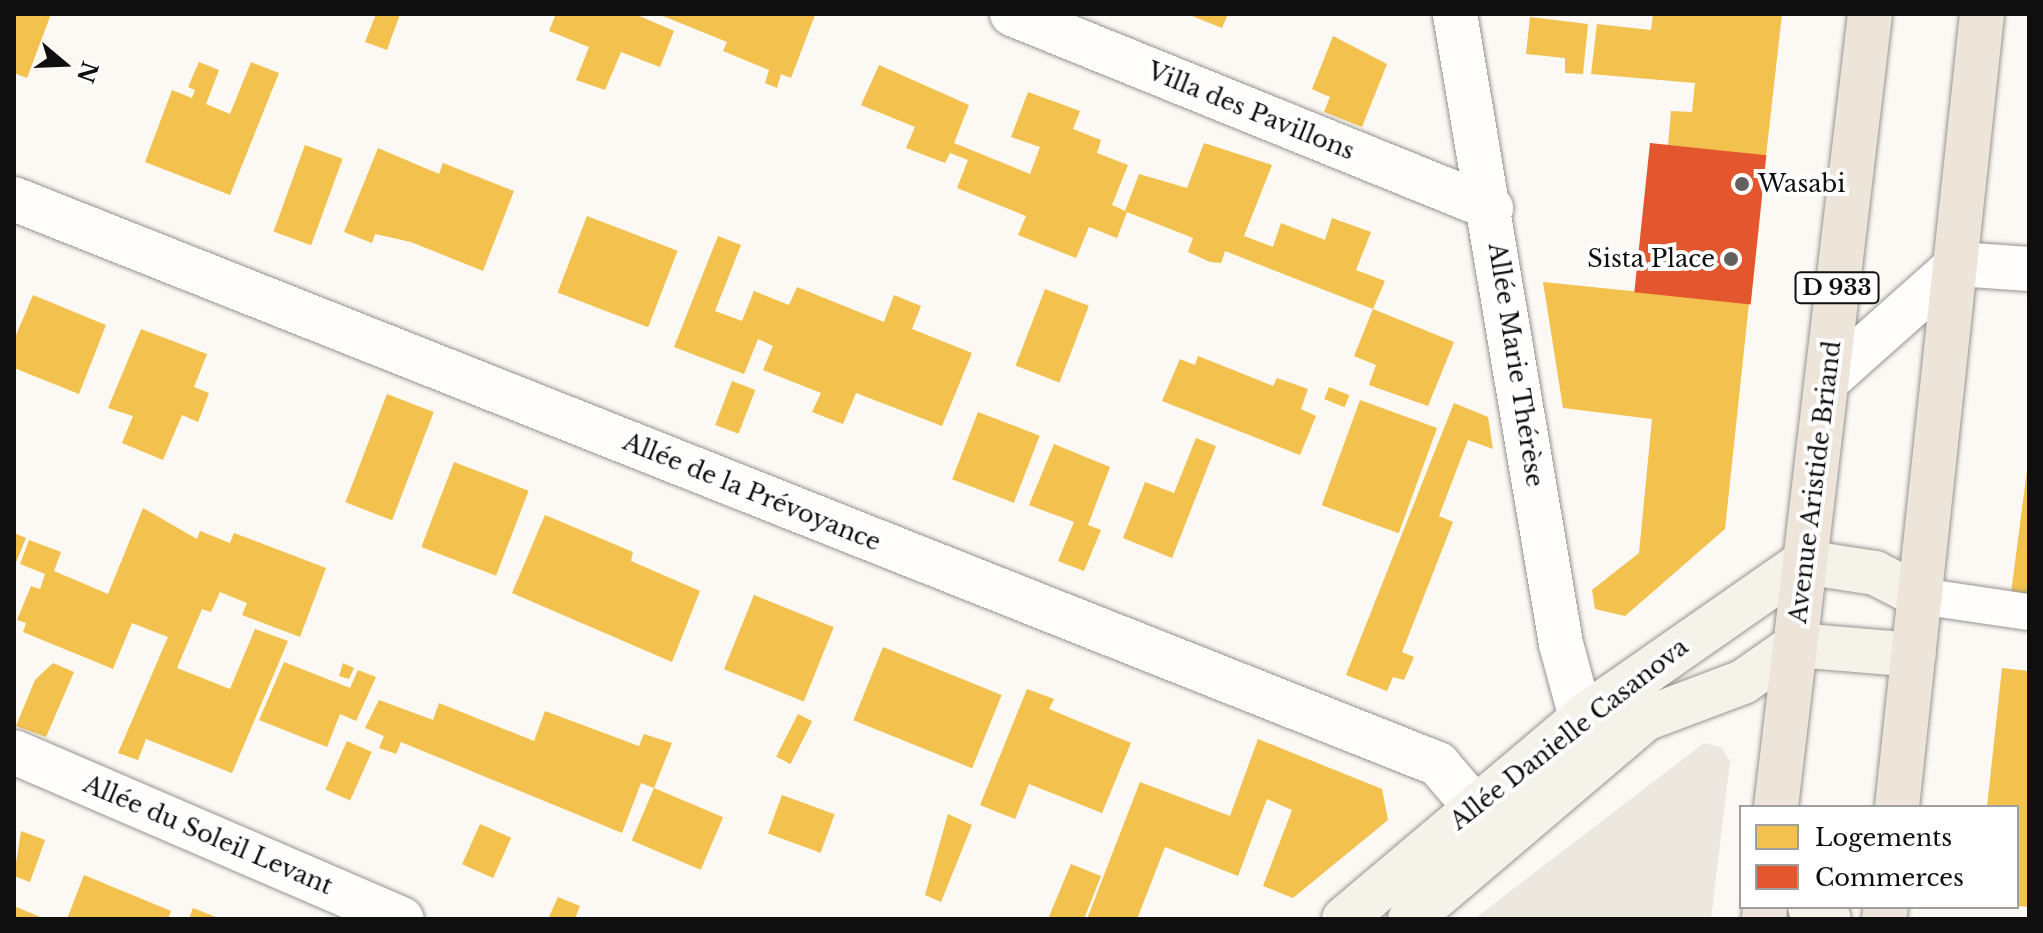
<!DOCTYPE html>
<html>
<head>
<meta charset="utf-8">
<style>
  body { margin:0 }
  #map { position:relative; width:2043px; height:933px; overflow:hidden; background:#fcf9f4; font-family:"Libre Baskerville",serif }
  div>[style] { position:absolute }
  .plaza>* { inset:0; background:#ece7df }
  .homes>* { inset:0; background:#f2c14e; transform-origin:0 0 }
  .shops>* { inset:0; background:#e4572e; transform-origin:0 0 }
  .roads { filter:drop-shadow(0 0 2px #969492) drop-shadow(0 0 2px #969492) }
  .lane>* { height:36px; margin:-18px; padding:0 18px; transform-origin:18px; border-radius:18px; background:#fffefd }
  .street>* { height:44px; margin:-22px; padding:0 22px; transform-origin:22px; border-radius:22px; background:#fffefd }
  .secondary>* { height:44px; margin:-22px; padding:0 22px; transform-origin:22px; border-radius:22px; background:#f5f2ea }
  .primary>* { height:44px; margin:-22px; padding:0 22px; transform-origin:22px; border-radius:22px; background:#ede5d9 }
  .dots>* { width:22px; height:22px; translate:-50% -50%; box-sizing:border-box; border:4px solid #fff; border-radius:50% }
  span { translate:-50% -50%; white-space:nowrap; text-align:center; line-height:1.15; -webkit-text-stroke:8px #fff; paint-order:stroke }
  .shield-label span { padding:2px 6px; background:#fff; border:2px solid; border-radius:6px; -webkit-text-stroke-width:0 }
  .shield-label { font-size:22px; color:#0f0f0f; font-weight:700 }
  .street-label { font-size:24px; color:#0f0f0f }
  .poi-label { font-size:24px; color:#0f0f0f }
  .left { translate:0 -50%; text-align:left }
  .right { translate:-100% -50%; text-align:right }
  .frame { position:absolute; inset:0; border:16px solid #0f0f0f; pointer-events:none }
  .legend { position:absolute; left:1739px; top:805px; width:280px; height:104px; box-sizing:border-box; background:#fff; border:2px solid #9f9f9f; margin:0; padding:10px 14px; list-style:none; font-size:24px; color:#0f0f0f }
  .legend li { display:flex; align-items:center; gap:16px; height:40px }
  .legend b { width:40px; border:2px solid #9f9f9f }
  .north { position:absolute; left:24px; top:24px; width:80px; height:80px; -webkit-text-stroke:6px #fff; paint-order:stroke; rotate:109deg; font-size:22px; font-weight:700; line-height:32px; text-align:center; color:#0f0f0f }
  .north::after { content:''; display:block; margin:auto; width:28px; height:36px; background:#0f0f0f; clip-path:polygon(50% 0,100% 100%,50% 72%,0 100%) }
</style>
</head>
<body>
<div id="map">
  <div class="plaza">
    <i style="clip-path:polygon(1704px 743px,1721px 747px,1730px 761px,1711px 919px,1474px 919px)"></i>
  </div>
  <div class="homes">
    <i style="clip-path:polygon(14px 14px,51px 14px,27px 78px,14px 73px)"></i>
    <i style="clip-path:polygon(376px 14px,400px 14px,387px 50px,365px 42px)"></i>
    <i style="clip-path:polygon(556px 14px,635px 14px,674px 31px,660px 67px,621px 52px,605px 90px,576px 80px,589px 47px,549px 31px)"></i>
    <i style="clip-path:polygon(658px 14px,813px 14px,815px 15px,791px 78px,781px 74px,777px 88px,765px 83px,769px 70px,723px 51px,727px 42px)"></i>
    <i style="clip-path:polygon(1187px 14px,1228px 14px,1222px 28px)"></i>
    <i style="clip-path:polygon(1653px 14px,1782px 14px,1766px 156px,1668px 145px,1671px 111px,1692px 112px,1695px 83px,1591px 74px,1597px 24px,1651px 30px)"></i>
    <i style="clip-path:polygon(1530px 17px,1588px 24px,1583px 74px,1565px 73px,1565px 58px,1526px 54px)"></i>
    <i style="clip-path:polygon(1333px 36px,1387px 64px,1362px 127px,1324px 112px,1330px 97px,1312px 89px)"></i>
    <i style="clip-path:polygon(199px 62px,219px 70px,206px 104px,230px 114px,251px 62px,279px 73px,230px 195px,145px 162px,172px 90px,192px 98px,195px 90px,188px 87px)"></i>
    <i style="clip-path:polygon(879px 65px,969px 105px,954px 143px,1030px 174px,1040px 147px,1011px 137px,1028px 92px,1080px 111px,1073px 129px,1101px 140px,1097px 153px,1128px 165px,1112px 205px,1125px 211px,1139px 174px,1187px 188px,1204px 143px,1272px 165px,1244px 236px,1273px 247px,1281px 223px,1325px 240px,1332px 218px,1371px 232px,1356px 270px,1385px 281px,1373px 309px,1225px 251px,1221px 263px,1210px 262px,1188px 252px,1193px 238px,1127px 212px,1117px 238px,1089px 227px,1076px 258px,1018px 235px,1026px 216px,957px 188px,968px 160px,950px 153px,945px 163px,906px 148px,915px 127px,861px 105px)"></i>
    <i style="left:305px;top:145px;width:40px;height:92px;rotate:20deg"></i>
    <i style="clip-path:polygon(378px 148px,439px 174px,443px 163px,514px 191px,483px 271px,411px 242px,375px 234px,372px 243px,344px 232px)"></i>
    <i style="left:587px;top:216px;width:97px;height:82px;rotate:21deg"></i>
    <i style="clip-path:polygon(718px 236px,741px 245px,715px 311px,742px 321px,754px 291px,789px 305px,797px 287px,884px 322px,894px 295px,921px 306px,912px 329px,972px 353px,942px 426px,856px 393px,843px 424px,812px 412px,821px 393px,763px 370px,773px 346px,758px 339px,744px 374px,674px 347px)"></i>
    <i style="clip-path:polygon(1543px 282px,1749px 303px,1725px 529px,1625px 616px,1595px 609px,1592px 590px,1639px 553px,1652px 419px,1563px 408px)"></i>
    <i style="left:1045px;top:289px;width:47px;height:82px;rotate:21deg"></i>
    <i style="clip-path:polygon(33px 295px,106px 325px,79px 394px,14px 368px,14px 340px)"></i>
    <i style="clip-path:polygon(1373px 309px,1454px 342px,1428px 406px,1369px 385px,1376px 365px,1354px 356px)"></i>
    <i style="clip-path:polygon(141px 329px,207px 354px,194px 387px,209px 393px,198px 422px,182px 415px,163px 460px,122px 443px,133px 416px,108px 408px)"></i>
    <i style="clip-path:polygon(1198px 356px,1273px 386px,1277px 378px,1308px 389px,1301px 409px,1316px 416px,1300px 455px,1162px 401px,1180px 359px,1195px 365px)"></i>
    <i style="left:732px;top:381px;width:25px;height:47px;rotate:21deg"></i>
    <i style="left:1329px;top:387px;width:22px;height:13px;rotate:22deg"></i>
    <i style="left:387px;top:394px;width:50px;height:116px;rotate:21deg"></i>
    <i style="left:1360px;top:400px;width:82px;height:112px;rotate:20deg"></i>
    <i style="clip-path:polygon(1454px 403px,1488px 417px,1493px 449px,1468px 440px,1439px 516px,1453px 522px,1402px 652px,1414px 657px,1404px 680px,1393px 677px,1387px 691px,1346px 675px)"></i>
    <i style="left:978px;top:412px;width:66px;height:72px;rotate:21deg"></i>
    <i style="clip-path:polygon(1196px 438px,1216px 446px,1172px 558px,1123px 538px,1145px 482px,1174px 493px)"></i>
    <i style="clip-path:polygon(1054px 444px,1110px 467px,1088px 525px,1101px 530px,1084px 571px,1058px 561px,1074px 522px,1029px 505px)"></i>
    <i style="clip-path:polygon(2029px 455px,2029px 595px,2011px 593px)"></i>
    <i style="left:454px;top:462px;width:80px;height:91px;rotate:21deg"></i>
    <i style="clip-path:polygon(143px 508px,197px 539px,200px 531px,230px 543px,234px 533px,326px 568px,300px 637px,242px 615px,247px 603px,220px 592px,211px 612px,202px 609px,177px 668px,230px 689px,255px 629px,288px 641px,232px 773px,146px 739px,138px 760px,118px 753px,168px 637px,132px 623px,113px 669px,23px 632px,26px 623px,17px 620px,31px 586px,40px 589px,45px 574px,20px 564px,29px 540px,61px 552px,54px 571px,108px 594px)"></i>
    <i style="clip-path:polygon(545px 515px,633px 552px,631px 561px,700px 591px,672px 662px,512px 593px)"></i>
    <i style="clip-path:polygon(14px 533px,26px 538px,14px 567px)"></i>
    <i style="left:754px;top:595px;width:86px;height:80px;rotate:22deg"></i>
    <i style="left:883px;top:647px;width:128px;height:79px;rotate:22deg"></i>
    <i style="clip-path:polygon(284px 662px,350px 688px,358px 670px,376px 677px,356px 721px,340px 714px,327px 747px,259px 720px)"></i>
    <i style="clip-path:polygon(53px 663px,74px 672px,46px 737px,16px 726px,35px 680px)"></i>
    <i style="clip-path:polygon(343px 663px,354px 668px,349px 679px,339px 676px)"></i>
    <i style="clip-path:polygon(2002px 668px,2029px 671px,2029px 907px,2017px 906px,2017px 807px,1987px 807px)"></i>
    <i style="clip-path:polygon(1027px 689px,1054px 699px,1049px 709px,1131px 743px,1102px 813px,1029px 784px,1015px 819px,980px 805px)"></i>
    <i style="clip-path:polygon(379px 700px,433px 720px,439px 703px,534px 741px,545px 711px,639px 746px,644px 734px,672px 743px,654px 788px,641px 783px,622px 833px,401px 742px,396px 754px,379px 748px,384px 736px,365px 728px)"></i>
    <i style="left:798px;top:714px;width:16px;height:48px;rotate:27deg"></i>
    <i style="clip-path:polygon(1258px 739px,1382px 789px,1388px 820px,1293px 898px,1263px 886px,1292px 810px,1267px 799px,1238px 876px,1165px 847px,1137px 919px,1087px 919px,1140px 782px,1230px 816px)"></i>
    <i style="left:347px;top:741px;width:27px;height:53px;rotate:24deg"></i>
    <i style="left:654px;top:788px;width:75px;height:57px;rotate:23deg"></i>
    <i style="left:782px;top:795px;width:56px;height:41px;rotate:20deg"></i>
    <i style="clip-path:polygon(948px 814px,972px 825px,941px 902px,925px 895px)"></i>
    <i style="left:480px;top:824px;width:34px;height:44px;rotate:24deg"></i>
    <i style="clip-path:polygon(21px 831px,45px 840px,30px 882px,14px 876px)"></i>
    <i style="clip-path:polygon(1071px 864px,1101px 876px,1084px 919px,1048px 919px)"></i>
    <i style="clip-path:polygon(84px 875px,171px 911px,168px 919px,67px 919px)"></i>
    <i style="clip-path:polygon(558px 897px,580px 906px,575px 919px,548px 919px)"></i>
    <i style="clip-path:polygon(14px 906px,45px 919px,14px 919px)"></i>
    <i style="clip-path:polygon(193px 908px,221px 919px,189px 919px)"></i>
  </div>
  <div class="shops">
    <i style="left:1650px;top:143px;width:117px;height:150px;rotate:6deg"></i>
  </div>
  <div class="roads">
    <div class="lane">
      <i style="left:1920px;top:596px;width:110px;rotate:8.4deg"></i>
    </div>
    <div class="street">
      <i style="left:1012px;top:14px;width:517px;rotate:22.05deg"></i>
      <i style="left:1455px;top:14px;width:639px;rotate:80.45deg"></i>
      <i style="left:1561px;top:644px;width:111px;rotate:74.8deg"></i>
      <i style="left:14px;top:199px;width:1532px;rotate:21.64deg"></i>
      <i style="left:1438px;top:764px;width:55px;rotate:49.4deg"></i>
      <i style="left:1828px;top:380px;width:174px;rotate:-41.7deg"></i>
      <i style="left:1958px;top:264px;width:71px;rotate:4deg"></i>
      <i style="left:14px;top:752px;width:422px;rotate:23.3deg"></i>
    </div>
    <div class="secondary">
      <i style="left:1810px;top:907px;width:22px;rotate:32deg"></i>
      <i style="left:1344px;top:919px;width:316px;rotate:-40.2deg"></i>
      <i style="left:1585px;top:715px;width:267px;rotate:-34.9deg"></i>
      <i style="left:1804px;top:562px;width:72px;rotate:8.8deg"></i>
      <i style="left:1875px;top:573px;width:51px;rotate:27.1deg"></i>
      <i style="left:1410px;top:919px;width:309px;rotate:-40.4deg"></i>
      <i style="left:1645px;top:719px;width:105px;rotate:-20.7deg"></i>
      <i style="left:1743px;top:682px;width:65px;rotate:-34.9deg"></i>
      <i style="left:1796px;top:645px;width:118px;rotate:4.8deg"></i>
    </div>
    <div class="primary">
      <i style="left:1776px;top:807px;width:799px;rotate:-83.24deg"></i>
      <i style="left:1897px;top:807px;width:798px;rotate:-83.88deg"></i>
      <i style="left:1764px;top:919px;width:12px;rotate:-85deg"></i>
      <i style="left:1884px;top:919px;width:12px;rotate:-81deg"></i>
    </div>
  </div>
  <div class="dots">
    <i style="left:1742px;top:184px;background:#62615f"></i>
    <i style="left:1731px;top:259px;background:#62615f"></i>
  </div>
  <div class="shield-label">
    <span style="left:1837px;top:288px">D 933</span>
  </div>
  <div class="street-label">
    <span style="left:1251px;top:111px;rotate:22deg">Villa des Pavillons</span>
    <span style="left:1516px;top:365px;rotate:81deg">Allée Marie Thérèse</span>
    <span style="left:1815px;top:482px;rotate:-83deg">Avenue Aristide Briand</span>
    <span style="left:752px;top:492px;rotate:22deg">Allée de la Prévoyance</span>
    <span style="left:1569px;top:734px;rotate:-38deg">Allée Danielle Casanova</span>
    <span style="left:208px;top:835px;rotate:23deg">Allée du Soleil Levant</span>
  </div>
  <div class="poi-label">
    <span class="left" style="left:1758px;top:184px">Wasabi</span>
    <span class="right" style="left:1715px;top:259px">Sista Place</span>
  </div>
  <div class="frame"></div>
  <ul class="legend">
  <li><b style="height:22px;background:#f2c14e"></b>Logements</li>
  <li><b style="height:22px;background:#e4572e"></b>Commerces</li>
  </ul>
  <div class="north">N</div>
</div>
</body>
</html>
